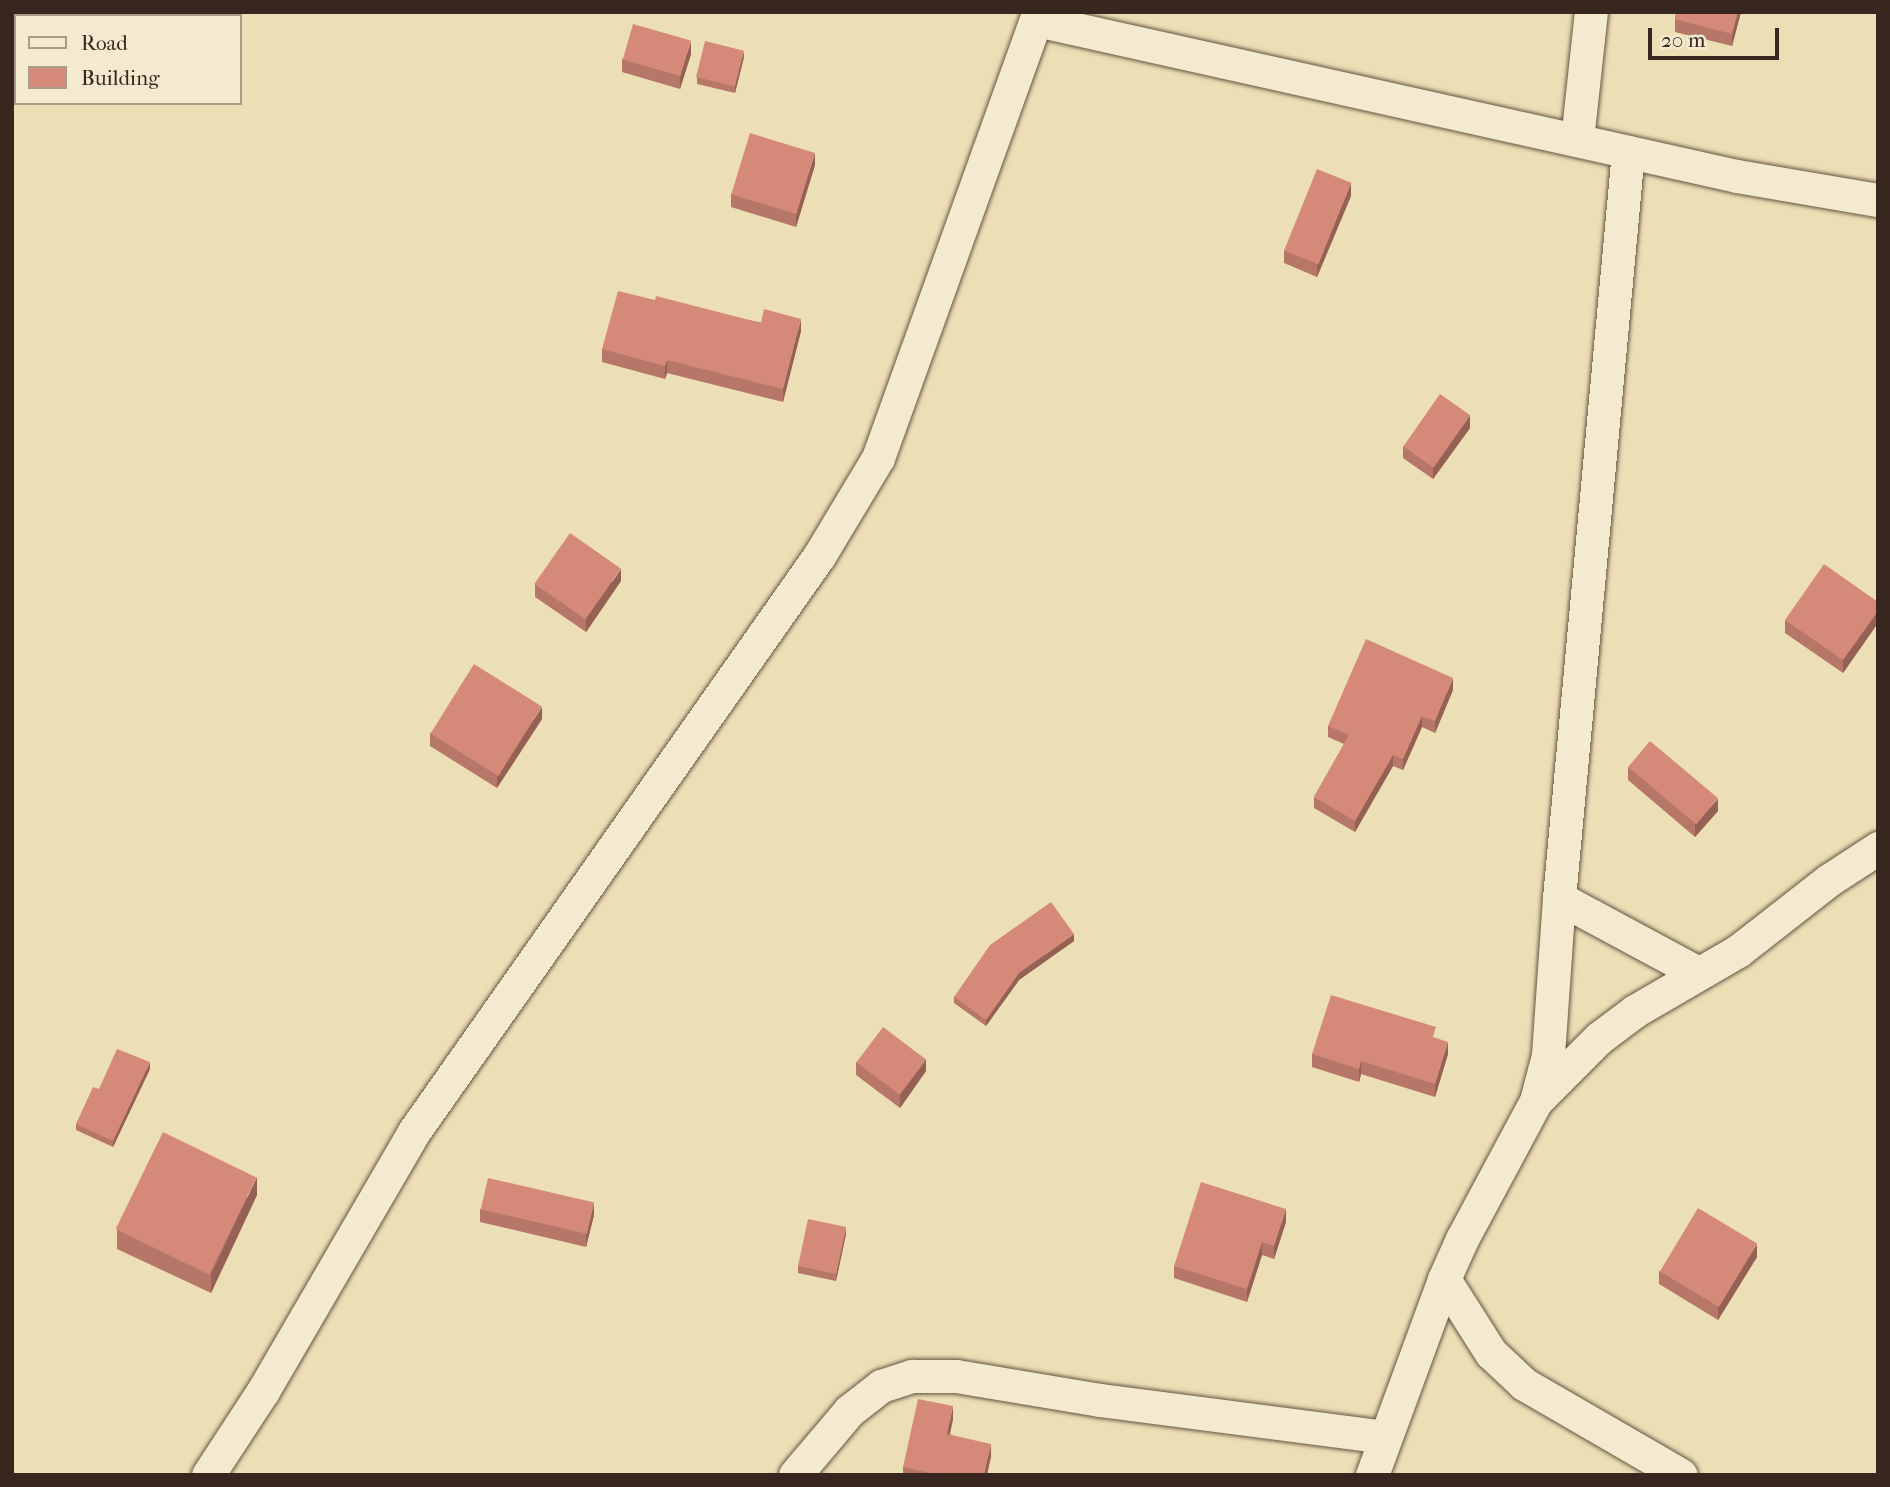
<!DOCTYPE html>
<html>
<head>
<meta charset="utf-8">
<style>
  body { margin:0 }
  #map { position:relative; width:1890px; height:1487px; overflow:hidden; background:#eddfb5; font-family:"IM FELL French Canon",serif }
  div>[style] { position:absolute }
  .roads { filter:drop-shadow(0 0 2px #655544) drop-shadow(0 0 2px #655544) }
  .minor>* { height:33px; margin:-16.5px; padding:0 16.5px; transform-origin:16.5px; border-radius:16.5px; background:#f3eacf }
  .wall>* { inset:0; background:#b77768 }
  .shaded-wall>* { inset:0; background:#956155 }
  .building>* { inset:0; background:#d58a79; transform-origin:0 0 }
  span { translate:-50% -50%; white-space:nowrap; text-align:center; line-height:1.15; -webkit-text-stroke:7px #f3eacf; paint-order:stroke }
  .frame { position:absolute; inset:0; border:14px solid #38271e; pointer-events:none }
  .legend { position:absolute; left:14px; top:14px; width:228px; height:91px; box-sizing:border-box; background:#f3eacf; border:2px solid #a89c88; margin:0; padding:9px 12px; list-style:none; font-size:21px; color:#38271e }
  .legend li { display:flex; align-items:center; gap:14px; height:35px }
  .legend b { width:35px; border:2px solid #a89c88 }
  .scale { position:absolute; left:1648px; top:28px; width:131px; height:32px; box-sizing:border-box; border:4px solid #38271e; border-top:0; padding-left:9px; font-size:21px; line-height:24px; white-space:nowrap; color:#38271e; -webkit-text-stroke:5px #f3eacf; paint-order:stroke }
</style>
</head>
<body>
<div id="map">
  <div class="roads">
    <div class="minor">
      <i style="left:1036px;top:20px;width:718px;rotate:12.55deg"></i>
      <i style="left:1737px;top:176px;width:143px;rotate:9.7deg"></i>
      <i style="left:1577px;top:140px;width:129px;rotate:-83.8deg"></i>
      <i style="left:1559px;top:898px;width:158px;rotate:28.3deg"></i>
      <i style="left:1538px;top:1099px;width:86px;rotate:-45deg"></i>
      <i style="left:1599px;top:1038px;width:45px;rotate:-36.9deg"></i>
      <i style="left:1635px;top:1011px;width:119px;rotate:-30.2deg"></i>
      <i style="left:1738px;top:951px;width:115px;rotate:-38deg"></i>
      <i style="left:1829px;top:880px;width:59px;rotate:-33.1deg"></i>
      <i style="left:1444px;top:1279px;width:88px;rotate:57.6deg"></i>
      <i style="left:1491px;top:1353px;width:45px;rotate:43.2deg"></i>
      <i style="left:1524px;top:1384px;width:181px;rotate:30.1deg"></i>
      <i style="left:208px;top:1475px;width:100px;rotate:-56.8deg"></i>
      <i style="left:263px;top:1391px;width:298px;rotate:-59.8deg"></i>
      <i style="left:413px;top:1133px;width:706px;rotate:-54.87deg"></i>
      <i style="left:819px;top:556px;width:114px;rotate:-59deg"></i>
      <i style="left:878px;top:458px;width:474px;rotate:-70.2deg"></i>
      <i style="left:795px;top:1475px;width:84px;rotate:-49.8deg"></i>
      <i style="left:849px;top:1411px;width:41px;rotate:-38deg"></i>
      <i style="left:881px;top:1386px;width:33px;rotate:-18deg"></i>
      <i style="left:912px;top:1376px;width:44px"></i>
      <i style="left:956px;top:1376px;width:146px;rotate:9.5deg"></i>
      <i style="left:1100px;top:1400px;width:288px;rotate:7.4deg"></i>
      <i style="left:1372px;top:1475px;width:209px;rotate:-69.8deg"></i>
      <i style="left:1444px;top:1279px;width:44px;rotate:-65.8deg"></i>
      <i style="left:1462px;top:1239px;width:157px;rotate:-61.8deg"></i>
      <i style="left:1536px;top:1101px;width:48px;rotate:-75.4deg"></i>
      <i style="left:1548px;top:1055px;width:157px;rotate:-86deg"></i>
      <i style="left:1559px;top:898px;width:749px;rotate:-84.72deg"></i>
    </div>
  </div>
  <div class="wall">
    <i style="clip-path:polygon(1676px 12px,1741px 12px,1732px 46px,1675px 32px,1675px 19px)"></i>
    <i style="clip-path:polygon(691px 54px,680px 89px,622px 72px,622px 59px)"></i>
    <i style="clip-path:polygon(744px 57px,735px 93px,697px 84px,697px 77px)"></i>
    <i style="clip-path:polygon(815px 165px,796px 227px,731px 207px,731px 194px)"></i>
    <i style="clip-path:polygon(1351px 196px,1317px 277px,1284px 263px,1284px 251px)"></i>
    <i style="clip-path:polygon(655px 300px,801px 331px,783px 402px,667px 373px,665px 379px,602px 362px,602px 349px)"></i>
    <i style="clip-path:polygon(1470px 428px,1433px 479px,1403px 458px,1403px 446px)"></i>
    <i style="clip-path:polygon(621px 581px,586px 632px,535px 597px,535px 584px)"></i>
    <i style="clip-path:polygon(1878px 602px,1878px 623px,1843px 673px,1785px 633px,1785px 620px)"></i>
    <i style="clip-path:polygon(1453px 690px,1435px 733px,1422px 727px,1403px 770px,1393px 766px,1355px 832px,1314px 808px,1314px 797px,1344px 744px,1328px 737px,1328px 726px)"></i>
    <i style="clip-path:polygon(542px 719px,497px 788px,430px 746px,430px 733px)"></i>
    <i style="clip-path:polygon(1628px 767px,1718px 811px,1695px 837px,1628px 780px)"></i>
    <i style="clip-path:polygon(1074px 941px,1019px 980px,986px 1026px,954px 1003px,954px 997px)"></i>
    <i style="clip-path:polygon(1436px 1038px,1448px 1054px,1435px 1097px,1361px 1074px,1359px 1082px,1312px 1067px,1312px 1054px)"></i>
    <i style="clip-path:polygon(856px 1062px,926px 1071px,900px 1108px,856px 1075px)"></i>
    <i style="clip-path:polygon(150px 1069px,113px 1147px,76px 1130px,76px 1124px,99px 1089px)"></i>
    <i style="clip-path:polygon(257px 1195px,211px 1293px,117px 1249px,117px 1230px)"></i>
    <i style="clip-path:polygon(480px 1209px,594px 1215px,586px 1247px,480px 1222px)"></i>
    <i style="clip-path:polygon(1286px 1222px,1274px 1259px,1262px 1255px,1247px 1302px,1174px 1278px,1174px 1266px)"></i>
    <i style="clip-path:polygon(846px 1234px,836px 1281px,798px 1273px,798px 1266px)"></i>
    <i style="clip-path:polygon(1757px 1257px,1718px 1320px,1659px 1284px,1659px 1271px)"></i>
    <i style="clip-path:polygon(953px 1419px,950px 1434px,991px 1456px,987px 1475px,903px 1475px,903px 1467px)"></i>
  </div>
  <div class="shaded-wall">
    <i style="clip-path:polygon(1738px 12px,1741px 12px,1732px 46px,1732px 34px)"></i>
    <i style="clip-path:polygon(691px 41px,691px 54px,680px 89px,680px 76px)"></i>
    <i style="clip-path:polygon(744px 51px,744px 57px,735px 93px,735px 86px)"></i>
    <i style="clip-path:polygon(815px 153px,815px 165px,796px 227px,796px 214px)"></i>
    <i style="clip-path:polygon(1351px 183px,1351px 196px,1317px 277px,1317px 264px)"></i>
    <i style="clip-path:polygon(801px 319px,801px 331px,783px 402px,783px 389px)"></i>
    <i style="clip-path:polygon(667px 360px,667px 373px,665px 379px,665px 366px)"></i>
    <i style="clip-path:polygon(1470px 415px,1470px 428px,1433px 479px,1433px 467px)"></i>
    <i style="clip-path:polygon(621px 569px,621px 581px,586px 632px,586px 619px)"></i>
    <i style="clip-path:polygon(1878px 611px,1878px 623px,1843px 673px,1843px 660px)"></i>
    <i style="clip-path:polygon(1453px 678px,1453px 690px,1435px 733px,1435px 721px)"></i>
    <i style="clip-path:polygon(542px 707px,542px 719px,497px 788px,497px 776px)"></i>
    <i style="clip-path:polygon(1422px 716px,1422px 727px,1403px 770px,1403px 759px)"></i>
    <i style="clip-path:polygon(1393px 755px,1393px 766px,1355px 832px,1355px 821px)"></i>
    <i style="clip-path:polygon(1718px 799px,1718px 811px,1695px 837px,1695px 824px)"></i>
    <i style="clip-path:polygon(1074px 934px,1074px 941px,1019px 980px,986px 1026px,986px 1020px,1019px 973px)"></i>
    <i style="clip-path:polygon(1448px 1042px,1448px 1054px,1435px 1097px,1435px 1084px)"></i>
    <i style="clip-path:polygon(926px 1059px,926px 1071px,900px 1108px,900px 1095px)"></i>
    <i style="clip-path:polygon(1361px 1061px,1361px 1074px,1359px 1082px,1359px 1069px)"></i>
    <i style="clip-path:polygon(150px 1062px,150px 1069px,113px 1147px,113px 1141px)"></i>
    <i style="clip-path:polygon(257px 1177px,257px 1195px,211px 1293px,211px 1274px)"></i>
    <i style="clip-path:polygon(594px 1202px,594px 1215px,586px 1247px,586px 1235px)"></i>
    <i style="clip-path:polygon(1286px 1209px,1286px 1222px,1274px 1259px,1274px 1246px)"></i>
    <i style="clip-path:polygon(846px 1227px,846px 1234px,836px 1281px,836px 1275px)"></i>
    <i style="clip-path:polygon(1262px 1242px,1262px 1255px,1247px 1302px,1247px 1289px)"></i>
    <i style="clip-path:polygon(1757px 1244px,1757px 1257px,1718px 1320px,1718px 1307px)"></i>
    <i style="clip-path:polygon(953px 1406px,953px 1419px,947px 1446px,947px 1434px)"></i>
    <i style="clip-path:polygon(991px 1444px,991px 1456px,987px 1475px,984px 1475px)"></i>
  </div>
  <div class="building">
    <i style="clip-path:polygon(1676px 12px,1738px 12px,1732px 34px,1675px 19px)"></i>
    <i style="left:633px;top:24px;width:60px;height:37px;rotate:16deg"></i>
    <i style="left:705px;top:41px;width:40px;height:37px;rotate:14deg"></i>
    <i style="left:750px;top:133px;width:68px;height:64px;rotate:17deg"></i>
    <i style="left:1317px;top:169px;width:37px;height:88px;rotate:22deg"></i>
    <i style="clip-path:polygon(618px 291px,655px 300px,656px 296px,761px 323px,764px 309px,801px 319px,783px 389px,667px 360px,665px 366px,602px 349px)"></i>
    <i style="left:1440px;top:394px;width:37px;height:64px;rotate:35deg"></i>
    <i style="left:570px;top:533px;width:62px;height:62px;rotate:35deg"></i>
    <i style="clip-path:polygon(1824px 564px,1878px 602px,1878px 611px,1843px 660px,1785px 620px)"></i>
    <i style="clip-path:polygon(1366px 639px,1453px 678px,1435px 721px,1422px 716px,1403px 759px,1393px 755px,1355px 821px,1314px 797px,1349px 735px,1328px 726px)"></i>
    <i style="left:474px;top:664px;width:80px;height:82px;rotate:32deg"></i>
    <i style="left:1650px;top:741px;width:89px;height:34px;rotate:40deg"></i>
    <i style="clip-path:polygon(1051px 902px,1074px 934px,1019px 973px,986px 1020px,954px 997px,990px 945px)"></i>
    <i style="clip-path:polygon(1331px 995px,1436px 1027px,1433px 1037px,1448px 1042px,1435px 1084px,1361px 1061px,1359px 1069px,1312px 1054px)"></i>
    <i style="left:883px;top:1027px;width:54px;height:44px;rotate:37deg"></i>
    <i style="clip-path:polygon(117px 1049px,150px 1062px,113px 1141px,76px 1124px,93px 1087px,99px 1089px)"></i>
    <i style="left:163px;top:1132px;width:104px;height:108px;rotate:26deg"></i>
    <i style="left:488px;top:1178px;width:109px;height:32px;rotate:13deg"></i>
    <i style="clip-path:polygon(1201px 1182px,1286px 1209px,1274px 1246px,1262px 1242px,1247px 1289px,1174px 1266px)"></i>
    <i style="left:1698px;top:1208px;width:69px;height:74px;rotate:31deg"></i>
    <i style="left:808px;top:1219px;width:39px;height:48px;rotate:12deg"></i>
    <i style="clip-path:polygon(918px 1399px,953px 1406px,947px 1434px,991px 1444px,984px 1475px,940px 1475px,903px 1467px)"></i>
  </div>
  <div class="frame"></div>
  <ul class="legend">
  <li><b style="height:9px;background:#f3eacf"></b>Road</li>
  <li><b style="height:19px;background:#d58a79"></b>Building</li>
  </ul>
  <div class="scale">20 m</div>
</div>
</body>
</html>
